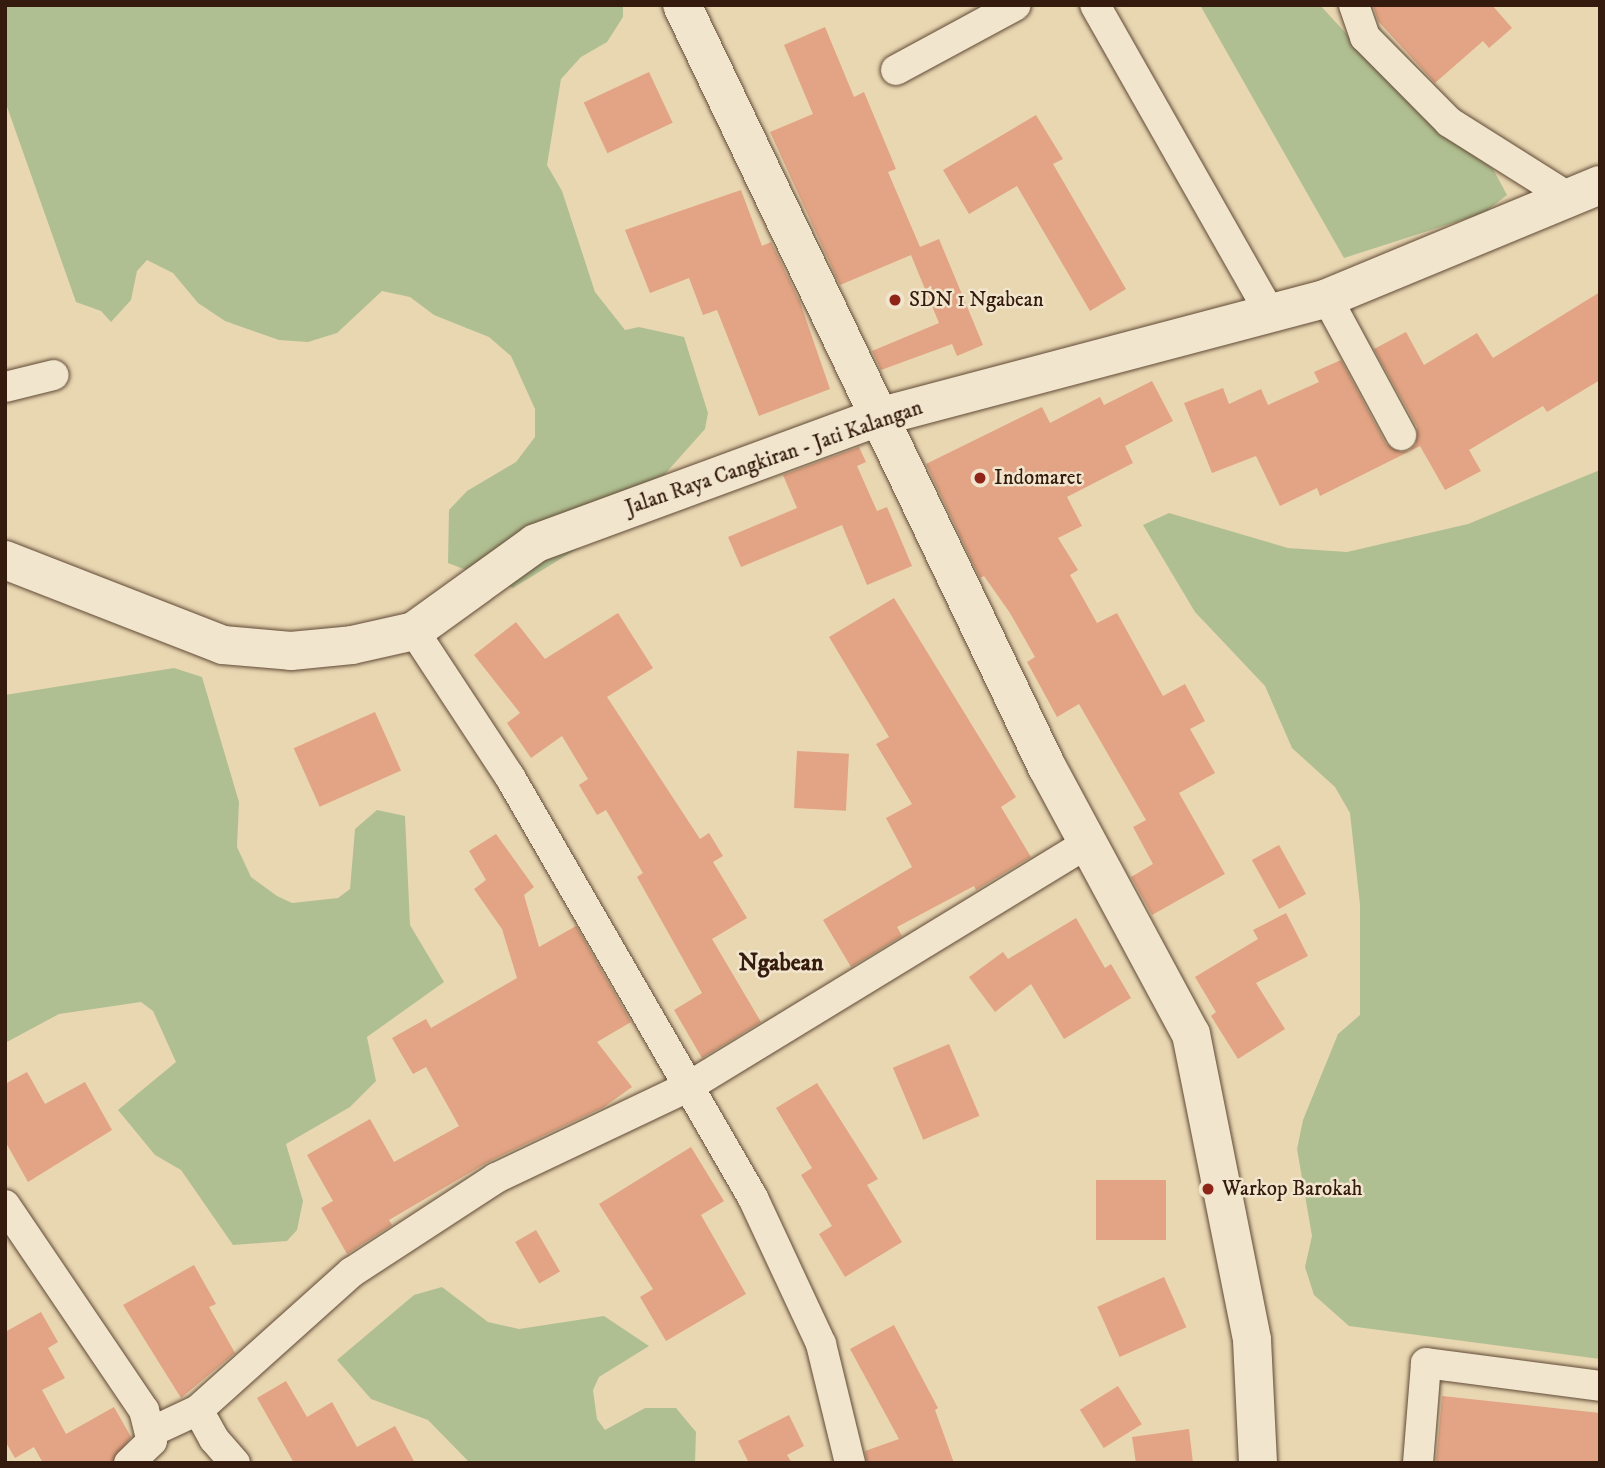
<!DOCTYPE html>
<html>
<head>
<meta charset="utf-8">
<style>
  body { margin:0 }
  #map { position:relative; width:1605px; height:1468px; overflow:hidden; background:#e9d7b2; font-family:"IM FELL DW Pica",serif }
  div>[style] { position:absolute }
  .green>* { inset:0; background:#b0bf91 }
  .building>* { inset:0; background:#e2a484; transform-origin:0 0 }
  .roads { filter:drop-shadow(0 0 2px #614a36) drop-shadow(0 0 2px #614a36) }
  .street>* { height:30px; margin:-15px; padding:0 15px; transform-origin:15px; border-radius:15px; background:#f1e5cd }
  .secondary>* { height:38px; margin:-19px; padding:0 19px; transform-origin:19px; border-radius:19px; background:#f1e5cd }
  .dots>* { width:19px; height:19px; translate:-50% -50%; box-sizing:border-box; border:4px solid #f1e5cd; border-radius:50% }
  span { translate:-50% -50%; white-space:nowrap; text-align:center; line-height:1.15; -webkit-text-stroke:5px #f1e5cd; paint-order:stroke }
  .poi-label { font-size:21px; color:#341b0d }
  .left { translate:0 -50%; text-align:left }
  .street-label { font-size:21px; color:#341b0d }
  .quarter-label { font-size:24px; color:#341b0d; font-weight:700 }
  .frame { position:absolute; inset:0; border:7px solid #341b0d; pointer-events:none }
</style>
</head>
<body>
<div id="map">
  <div class="green">
    <i style="clip-path:polygon(5px 5px,623px 5px,623px 17px,607px 42px,581px 57px,561px 79px,547px 165px,562px 191px,595px 292px,625px 330px,639px 327px,684px 337px,708px 413px,705px 429px,624px 520px,513px 588px,448px 563px,449px 510px,467px 491px,516px 462px,535px 437px,535px 409px,511px 356px,489px 337px,434px 315px,410px 297px,382px 291px,337px 333px,308px 342px,279px 340px,225px 321px,198px 303px,173px 273px,147px 260px,137px 271px,131px 300px,111px 322px,101px 311px,76px 302px,5px 101px)"></i>
    <i style="clip-path:polygon(1200px 5px,1320px 5px,1423px 118px,1493px 169px,1507px 195px,1484px 213px,1344px 258px)"></i>
    <i style="clip-path:polygon(1600px 470px,1600px 1359px,1349px 1326px,1314px 1295px,1305px 1267px,1312px 1236px,1297px 1149px,1303px 1120px,1338px 1034px,1360px 1015px,1360px 905px,1350px 813px,1335px 787px,1292px 748px,1265px 686px,1195px 612px,1143px 525px,1169px 513px,1288px 548px,1347px 552px,1468px 524px)"></i>
    <i style="clip-path:polygon(174px 668px,202px 677px,239px 802px,237px 847px,251px 877px,277px 896px,292px 903px,338px 898px,350px 889px,355px 829px,377px 810px,405px 816px,410px 925px,444px 982px,367px 1037px,376px 1081px,350px 1107px,286px 1144px,303px 1201px,297px 1230px,287px 1241px,233px 1245px,181px 1170px,155px 1155px,118px 1110px,176px 1062px,153px 1011px,141px 1002px,59px 1014px,5px 1043px,5px 695px)"></i>
    <i style="clip-path:polygon(442px 1287px,488px 1322px,519px 1329px,604px 1316px,649px 1346px,599px 1377px,593px 1390px,597px 1419px,605px 1430px,645px 1408px,676px 1408px,696px 1432px,695px 1463px,470px 1463px,428px 1420px,371px 1399px,337px 1360px,414px 1295px)"></i>
  </div>
  <div class="building">
    <i style="clip-path:polygon(1373px 5px,1492px 5px,1512px 28px,1489px 48px,1483px 41px,1435px 83px,1378px 21px)"></i>
    <i style="clip-path:polygon(825px 27px,854px 97px,864px 92px,896px 169px,888px 172px,920px 247px,939px 239px,983px 345px,957px 356px,952px 344px,881px 370px,872px 351px,939px 323px,911px 255px,840px 285px,770px 132px,813px 114px,784px 45px)"></i>
    <i style="left:649px;top:72px;width:56px;height:72px;rotate:65deg"></i>
    <i style="clip-path:polygon(1036px 115px,1063px 159px,1053px 164px,1126px 289px,1090px 311px,1017px 186px,969px 214px,943px 170px)"></i>
    <i style="clip-path:polygon(741px 190px,762px 246px,771px 242px,800px 302px,830px 389px,759px 416px,717px 310px,703px 315px,689px 278px,650px 293px,625px 230px)"></i>
    <i style="clip-path:polygon(1600px 292px,1600px 380px,1547px 412px,1543px 406px,1469px 450px,1481px 471px,1445px 490px,1420px 446px,1320px 496px,1317px 488px,1280px 506px,1256px 456px,1212px 473px,1184px 403px,1223px 388px,1229px 404px,1261px 389px,1268px 405px,1319px 382px,1314px 372px,1341px 360px,1386px 444px,1400px 452px,1409px 451px,1416px 444px,1417px 427px,1374px 349px,1406px 332px,1424px 365px,1477px 333px,1493px 358px)"></i>
    <i style="clip-path:polygon(1152px 381px,1173px 421px,1125px 446px,1133px 463px,1067px 497px,1082px 526px,1058px 538px,1078px 570px,1070px 575px,1097px 623px,1117px 613px,1163px 696px,1185px 684px,1205px 721px,1190px 729px,1215px 773px,1179px 793px,1225px 874px,1152px 915px,1131px 877px,1153px 864px,1133px 827px,1146px 820px,1079px 704px,1057px 717px,1027px 662px,1035px 657px,1010px 613px,984px 576px,980px 578px,926px 464px,1042px 407px,1050px 423px,1100px 397px,1104px 405px)"></i>
    <i style="clip-path:polygon(859px 447px,866px 462px,857px 466px,877px 511px,887px 507px,912px 566px,867px 585px,842px 525px,741px 567px,728px 537px,797px 508px,783px 475px)"></i>
    <i style="clip-path:polygon(894px 598px,1016px 797px,1001px 807px,1031px 857px,976px 890px,974px 886px,897px 927px,902px 936px,851px 967px,823px 920px,912px 867px,886px 818px,912px 804px,876px 744px,889px 737px,829px 637px)"></i>
    <i style="clip-path:polygon(618px 613px,653px 668px,607px 697px,700px 839px,709px 833px,723px 856px,713px 862px,747px 918px,712px 939px,761px 1022px,702px 1058px,674px 1010px,702px 993px,637px 877px,643px 873px,606px 810px,597px 815px,579px 785px,588px 779px,562px 736px,531px 758px,507px 723px,520px 713px,474px 655px,516px 622px,545px 659px)"></i>
    <i style="left:375px;top:712px;width:64px;height:89px;rotate:66deg"></i>
    <i style="left:797px;top:751px;width:52px;height:57px;rotate:3deg"></i>
    <i style="clip-path:polygon(496px 834px,534px 887px,524px 895px,539px 947px,576px 926px,631px 1022px,597px 1042px,632px 1087px,604px 1107px,488px 1162px,389px 1220px,392px 1225px,347px 1254px,321px 1208px,333px 1201px,307px 1155px,370px 1119px,394px 1162px,459px 1126px,426px 1067px,413px 1074px,392px 1038px,426px 1019px,431px 1028px,517px 978px,502px 929px,474px 889px,486px 880px,469px 851px)"></i>
    <i style="left:1279px;top:845px;width:56px;height:31px;rotate:61deg"></i>
    <i style="clip-path:polygon(1286px 913px,1308px 956px,1256px 983px,1285px 1029px,1238px 1059px,1211px 1016px,1216px 1012px,1195px 977px,1258px 939px,1253px 930px)"></i>
    <i style="clip-path:polygon(1076px 918px,1105px 968px,1111px 964px,1131px 998px,1064px 1039px,1031px 984px,995px 1012px,969px 977px,1003px 952px,1008px 959px)"></i>
    <i style="left:949px;top:1044px;width:78px;height:61px;rotate:67deg"></i>
    <i style="clip-path:polygon(27px 1072px,45px 1104px,85px 1082px,112px 1130px,28px 1182px,5px 1141px,5px 1084px)"></i>
    <i style="clip-path:polygon(817px 1083px,878px 1179px,867px 1185px,902px 1242px,845px 1277px,819px 1234px,832px 1226px,801px 1175px,812px 1168px,776px 1108px)"></i>
    <i style="clip-path:polygon(691px 1147px,724px 1201px,701px 1215px,746px 1294px,666px 1341px,640px 1297px,653px 1289px,599px 1204px)"></i>
    <i style="left:1096px;top:1180px;width:70px;height:60px"></i>
    <i style="left:536px;top:1230px;width:48px;height:24px;rotate:60deg"></i>
    <i style="clip-path:polygon(194px 1265px,216px 1304px,209px 1307px,235px 1353px,181px 1398px,123px 1305px)"></i>
    <i style="left:1164px;top:1277px;width:55px;height:73px;rotate:66deg"></i>
    <i style="clip-path:polygon(41px 1312px,58px 1342px,48px 1348px,65px 1378px,42px 1390px,66px 1434px,114px 1407px,131px 1437px,112px 1463px,43px 1463px,34px 1447px,15px 1458px,5px 1441px,5px 1332px)"></i>
    <i style="clip-path:polygon(894px 1325px,938px 1408px,935px 1410px,954px 1463px,867px 1463px,865px 1451px,899px 1439px,850px 1349px)"></i>
    <i style="clip-path:polygon(286px 1381px,307px 1417px,332px 1402px,357px 1447px,395px 1426px,415px 1463px,294px 1463px,257px 1398px)"></i>
    <i style="left:1118px;top:1386px;width:45px;height:45px;rotate:58deg"></i>
    <i style="clip-path:polygon(1442px 1396px,1600px 1413px,1600px 1463px,1436px 1463px)"></i>
    <i style="clip-path:polygon(789px 1415px,804px 1446px,787px 1455px,792px 1463px,749px 1463px,738px 1441px)"></i>
    <i style="clip-path:polygon(1189px 1429px,1193px 1463px,1136px 1463px,1132px 1437px)"></i>
  </div>
  <div class="roads">
    <div class="street">
      <i style="left:1095px;top:5px;width:354px;rotate:60.4deg"></i>
      <i style="left:1354px;top:5px;width:34px;rotate:71deg"></i>
      <i style="left:1365px;top:37px;width:120px;rotate:45.3deg"></i>
      <i style="left:1449px;top:122px;width:141px;rotate:32.2deg"></i>
      <i style="left:896px;top:70px;width:136px;rotate:-28.4deg"></i>
      <i style="left:1327px;top:298px;width:156px;rotate:61.6deg"></i>
      <i style="left:5px;top:387px;width:50px;rotate:-13.8deg"></i>
      <i style="left:414px;top:631px;width:175px;rotate:56.7deg"></i>
      <i style="left:510px;top:777px;width:486px;rotate:60deg"></i>
      <i style="left:753px;top:1198px;width:161px;rotate:65deg"></i>
      <i style="left:821px;top:1344px;width:122px;rotate:76.3deg"></i>
      <i style="left:5px;top:1205px;width:248px;rotate:55.9deg"></i>
      <i style="left:144px;top:1410px;width:32px;rotate:76deg"></i>
      <i style="left:152px;top:1441px;width:32px;rotate:136deg"></i>
      <i style="left:198px;top:1410px;width:33px;rotate:61deg"></i>
      <i style="left:214px;top:1439px;width:32px;rotate:49deg"></i>
      <i style="left:153px;top:1431px;width:50px;rotate:-25deg"></i>
      <i style="left:198px;top:1410px;width:207px;rotate:-41.9deg"></i>
      <i style="left:352px;top:1272px;width:172px;rotate:-33.1deg"></i>
      <i style="left:496px;top:1178px;width:212px;rotate:-25.4deg"></i>
      <i style="left:688px;top:1087px;width:468px;rotate:-31.4deg"></i>
      <i style="left:1418px;top:1463px;width:100px;rotate:-85.4deg"></i>
      <i style="left:1426px;top:1363px;width:176px;rotate:7.5deg"></i>
    </div>
    <div class="secondary">
      <i style="left:682px;top:5px;width:845px;rotate:64.41deg"></i>
      <i style="left:1047px;top:767px;width:303px;rotate:61.7deg"></i>
      <i style="left:1191px;top:1034px;width:312px;rotate:78.7deg"></i>
      <i style="left:1252px;top:1340px;width:123px;rotate:87.2deg"></i>
      <i style="left:5px;top:560px;width:234px;rotate:21.3deg"></i>
      <i style="left:223px;top:645px;width:68px;rotate:5deg"></i>
      <i style="left:291px;top:651px;width:61px;rotate:-5.6deg"></i>
      <i style="left:352px;top:645px;width:64px;rotate:-12.7deg"></i>
      <i style="left:414px;top:631px;width:150px;rotate:-35.8deg"></i>
      <i style="left:536px;top:543px;width:364px;rotate:-20.2deg"></i>
      <i style="left:878px;top:417px;width:465px;rotate:-14.8deg"></i>
      <i style="left:1327px;top:298px;width:295px;rotate:-22.5deg"></i>
    </div>
  </div>
  <div class="dots">
    <i style="left:895px;top:300px;background:#8f2418"></i>
    <i style="left:980px;top:478px;background:#8f2418"></i>
    <i style="left:1208px;top:1189px;background:#8f2418"></i>
  </div>
  <div class="poi-label">
    <span class="left" style="left:909px;top:300px">SDN 1 Ngabean</span>
    <span class="left" style="left:994px;top:478px">Indomaret</span>
    <span class="left" style="left:1222px;top:1189px">Warkop Barokah</span>
  </div>
  <div class="street-label">
    <span style="left:774px;top:458px;rotate:-19deg">Jalan Raya Cangkiran - Jati Kalangan</span>
  </div>
  <div class="quarter-label">
    <span style="left:781px;top:964px">Ngabean</span>
  </div>
  <div class="frame"></div>
</div>
</body>
</html>
